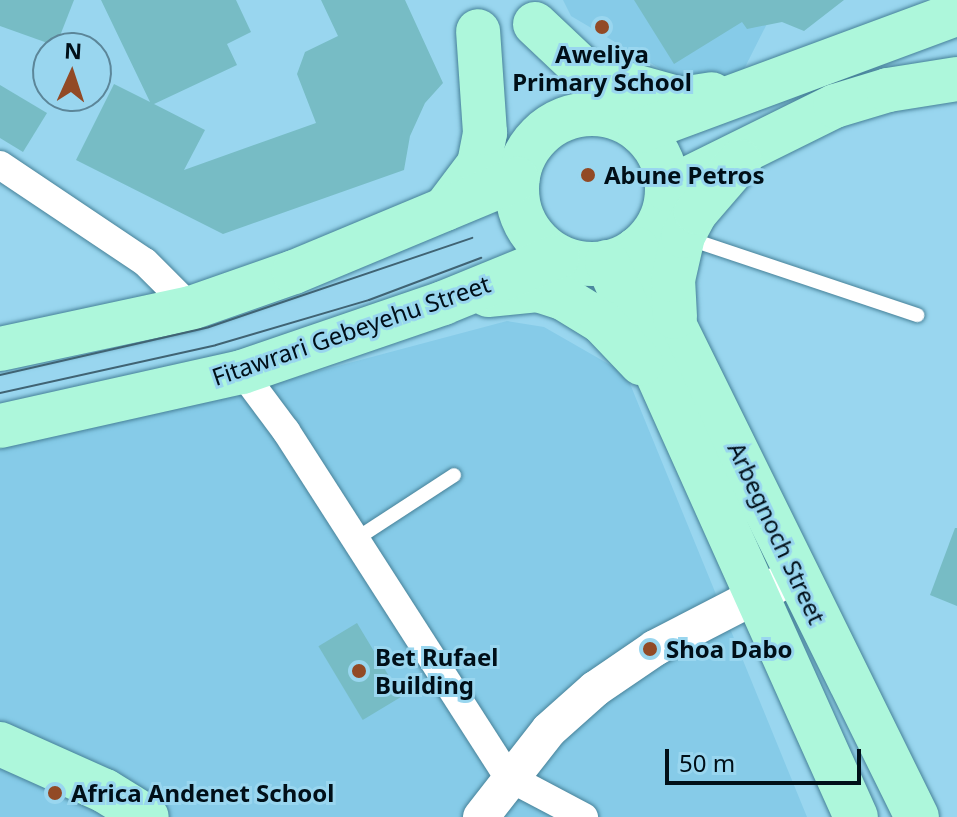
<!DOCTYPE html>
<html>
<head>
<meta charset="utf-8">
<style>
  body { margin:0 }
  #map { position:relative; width:957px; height:817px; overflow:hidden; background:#99d6ef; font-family:"Noto Sans",sans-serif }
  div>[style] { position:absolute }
  .built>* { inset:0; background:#86cbe8 }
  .building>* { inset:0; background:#77bcc5; transform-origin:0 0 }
  .roads { filter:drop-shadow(0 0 2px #468198) drop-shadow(0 0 2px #468198) }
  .service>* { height:14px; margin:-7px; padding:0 7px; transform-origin:7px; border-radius:7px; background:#fff }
  .minor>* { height:28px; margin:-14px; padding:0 14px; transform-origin:14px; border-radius:14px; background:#fff }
  .tertiary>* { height:36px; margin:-18px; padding:0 18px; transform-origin:18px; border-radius:18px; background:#fff }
  .primary>* { height:44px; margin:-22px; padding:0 22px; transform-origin:22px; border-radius:22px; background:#adf7db }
  .primary>.ring { margin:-22px; padding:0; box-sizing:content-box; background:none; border:44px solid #adf7db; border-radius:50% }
  .tram>* { height:2px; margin:-1px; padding:0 1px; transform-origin:1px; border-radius:1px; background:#406373 }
  .dots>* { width:22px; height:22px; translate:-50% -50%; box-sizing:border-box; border:4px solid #99d6ef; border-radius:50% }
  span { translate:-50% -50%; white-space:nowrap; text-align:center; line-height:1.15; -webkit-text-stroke:6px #99d6ef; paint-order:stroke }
  .poi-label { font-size:24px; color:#000f18; font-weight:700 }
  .left { translate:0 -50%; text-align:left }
  .street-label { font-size:24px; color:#000f18 }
  .north { position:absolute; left:32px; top:32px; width:80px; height:80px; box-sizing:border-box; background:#99d6ef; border:2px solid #5c8699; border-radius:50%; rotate:3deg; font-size:22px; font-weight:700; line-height:32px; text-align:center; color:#000f18 }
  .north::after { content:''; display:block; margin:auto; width:28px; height:36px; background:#924a26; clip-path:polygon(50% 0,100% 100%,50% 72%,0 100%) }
  .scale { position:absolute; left:665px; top:749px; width:196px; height:36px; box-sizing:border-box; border:4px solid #000f18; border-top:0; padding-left:10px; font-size:24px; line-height:28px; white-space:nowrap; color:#000f18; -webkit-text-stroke:6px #99d6ef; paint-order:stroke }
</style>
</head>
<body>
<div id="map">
  <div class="built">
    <i style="clip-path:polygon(563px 0,779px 0,740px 77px,681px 81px,571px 16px)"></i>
    <i style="clip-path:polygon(507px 321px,544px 327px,626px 374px,807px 817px,0 817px,0 446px,255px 388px)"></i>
  </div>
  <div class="building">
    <i style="clip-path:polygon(0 0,74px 0,56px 46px,0 26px)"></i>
    <i style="clip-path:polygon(101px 0,236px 0,251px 32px,227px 44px,237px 65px,154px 104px,205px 130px,184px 170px,316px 123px,297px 74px,305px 52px,338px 36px,321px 0,405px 0,443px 83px,425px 103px,410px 136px,404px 170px,223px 234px,76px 160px,114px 84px,150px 102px)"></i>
    <i style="clip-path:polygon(634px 0,844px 0,804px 31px,782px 22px,747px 29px,742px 22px,674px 64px)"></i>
    <i style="clip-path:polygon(0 85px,47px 113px,23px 152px,0 138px)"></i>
    <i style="clip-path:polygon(955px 528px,957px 528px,957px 606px,930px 595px)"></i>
    <i style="left:357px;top:623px;width:86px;height:45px;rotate:59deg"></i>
  </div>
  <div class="roads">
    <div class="service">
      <i style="left:687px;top:238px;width:243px;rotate:18.5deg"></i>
      <i style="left:356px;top:539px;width:117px;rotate:-33.1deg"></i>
    </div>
    <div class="minor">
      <i style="left:0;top:165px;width:174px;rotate:33.8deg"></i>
      <i style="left:145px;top:262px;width:65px;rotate:45deg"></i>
      <i style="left:242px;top:372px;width:74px;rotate:53.3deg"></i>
      <i style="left:286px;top:431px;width:411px;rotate:57.3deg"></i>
      <i style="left:508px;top:777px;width:86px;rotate:27.8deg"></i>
    </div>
    <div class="tertiary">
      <i style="left:481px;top:817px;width:110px;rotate:-52deg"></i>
      <i style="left:549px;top:730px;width:62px;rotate:-41.7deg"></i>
      <i style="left:595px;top:689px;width:73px;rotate:-34.3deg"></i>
      <i style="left:655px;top:648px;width:142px;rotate:-27.3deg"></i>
    </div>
    <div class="primary">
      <i style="left:535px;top:24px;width:71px;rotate:43.3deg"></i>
      <i style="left:587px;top:73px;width:98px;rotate:15.5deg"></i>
      <i style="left:681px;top:99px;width:31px;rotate:-9deg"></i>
      <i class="ring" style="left:517px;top:114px;width:106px;height:106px"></i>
      <i style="left:640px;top:131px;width:338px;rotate:-20.3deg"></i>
      <i style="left:667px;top:189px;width:187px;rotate:-26.3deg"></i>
      <i style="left:835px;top:106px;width:55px;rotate:-16.8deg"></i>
      <i style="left:888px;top:90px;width:70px;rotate:-9.1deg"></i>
      <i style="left:445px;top:209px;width:56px;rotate:-52.9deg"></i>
      <i style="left:479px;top:164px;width:32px;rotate:-79deg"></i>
      <i style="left:485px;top:133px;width:102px;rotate:-93.9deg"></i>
      <i style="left:637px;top:249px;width:633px;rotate:63.76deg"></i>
      <i style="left:607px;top:262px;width:608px;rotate:65.84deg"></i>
      <i style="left:488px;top:295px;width:50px;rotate:-5.7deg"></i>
      <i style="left:538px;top:290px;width:26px;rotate:18deg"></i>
      <i style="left:563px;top:298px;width:46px;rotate:31.6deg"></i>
      <i style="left:602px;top:322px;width:57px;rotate:46.4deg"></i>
      <i style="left:675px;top:317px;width:37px;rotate:-93deg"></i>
      <i style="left:673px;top:280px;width:45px;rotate:-77.2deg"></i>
      <i style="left:683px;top:236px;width:27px;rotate:-62deg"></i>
      <i style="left:696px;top:212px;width:67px;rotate:-49.2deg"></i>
      <i style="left:0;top:349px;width:195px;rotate:-12.1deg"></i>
      <i style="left:191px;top:308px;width:109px;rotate:-19.3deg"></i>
      <i style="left:294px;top:272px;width:242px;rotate:-22.6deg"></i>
      <i style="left:0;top:426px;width:248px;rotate:-12.6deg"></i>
      <i style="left:242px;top:372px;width:213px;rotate:-18.9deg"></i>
      <i style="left:443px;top:303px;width:124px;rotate:-22.2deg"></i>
      <i style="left:0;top:744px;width:115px;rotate:24.1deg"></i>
      <i style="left:105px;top:791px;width:49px;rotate:31.8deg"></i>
    </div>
  </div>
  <div class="tram">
    <i style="left:0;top:375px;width:214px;rotate:-12.9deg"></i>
    <i style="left:209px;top:327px;width:278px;rotate:-18.7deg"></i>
    <i style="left:0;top:393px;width:221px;rotate:-12.5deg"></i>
    <i style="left:216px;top:345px;width:159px;rotate:-16.4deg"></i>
    <i style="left:369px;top:300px;width:120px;rotate:-20.6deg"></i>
  </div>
  <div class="dots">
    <i style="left:602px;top:27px;background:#924a26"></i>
    <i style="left:588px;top:175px;background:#924a26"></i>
    <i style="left:650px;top:649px;background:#924a26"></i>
    <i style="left:359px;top:671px;background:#924a26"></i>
    <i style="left:55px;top:793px;background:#924a26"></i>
  </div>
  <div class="poi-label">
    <span style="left:602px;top:68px">Aweliya<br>Primary School</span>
    <span class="left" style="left:604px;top:175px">Abune Petros</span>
    <span class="left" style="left:666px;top:649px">Shoa Dabo</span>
    <span class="left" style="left:375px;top:671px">Bet Rufael<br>Building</span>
    <span class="left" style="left:71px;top:793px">Africa Andenet School</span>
  </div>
  <div class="street-label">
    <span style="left:351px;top:330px;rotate:-19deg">Fitawrari Gebeyehu Street</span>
    <span style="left:777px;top:533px;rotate:65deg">Arbegnoch Street</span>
  </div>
  <div class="north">N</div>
  <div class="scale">50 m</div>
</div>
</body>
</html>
